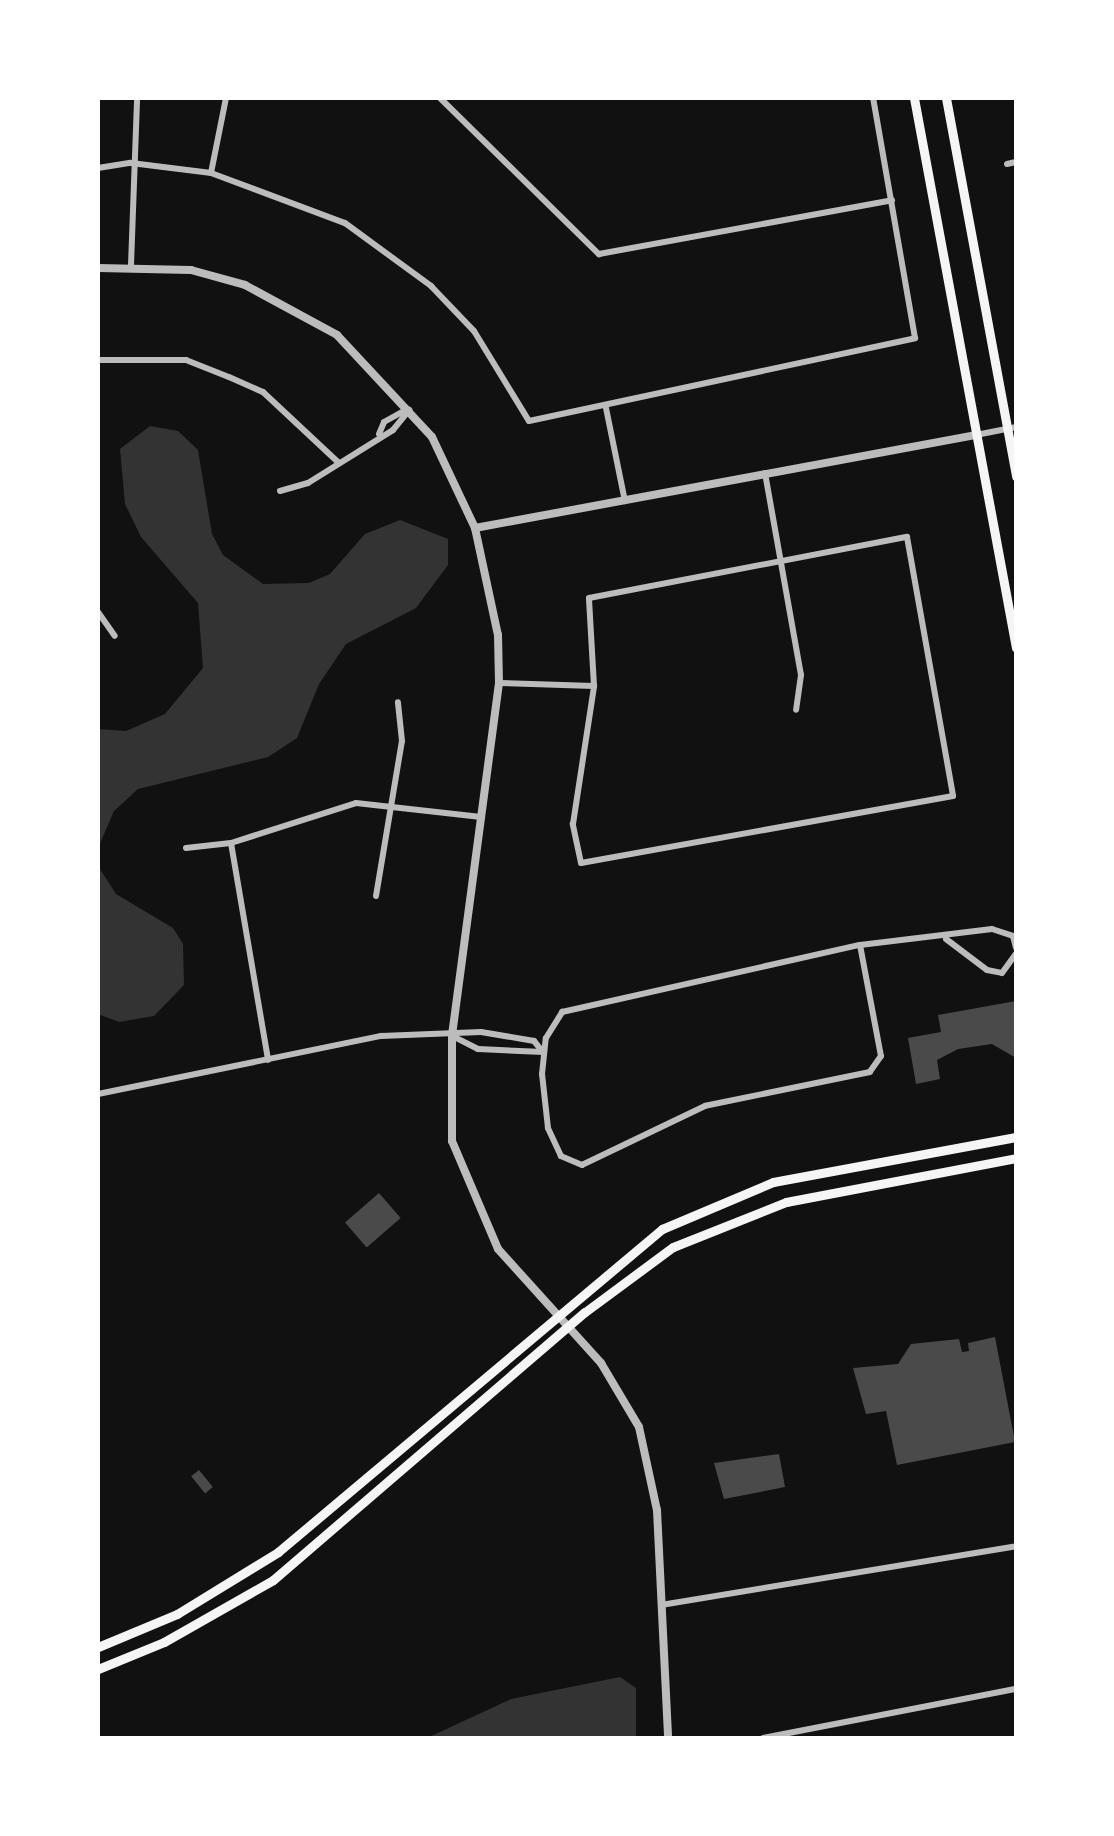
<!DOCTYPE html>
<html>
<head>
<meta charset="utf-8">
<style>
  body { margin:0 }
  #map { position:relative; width:1114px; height:1836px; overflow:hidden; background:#111; font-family:"Fira Sans",sans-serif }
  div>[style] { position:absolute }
  .water>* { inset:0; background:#333 }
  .building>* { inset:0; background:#4a4a4a; transform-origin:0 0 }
  .minor>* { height:6px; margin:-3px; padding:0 3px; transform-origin:3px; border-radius:3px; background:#bcbcbc }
  .tertiary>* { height:8px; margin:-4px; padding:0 4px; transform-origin:4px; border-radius:4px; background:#bcbcbc }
  .secondary>* { height:9px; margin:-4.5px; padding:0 4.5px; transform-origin:4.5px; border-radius:4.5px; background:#f5f5f5 }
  span { translate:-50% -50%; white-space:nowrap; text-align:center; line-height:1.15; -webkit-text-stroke:7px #fff; paint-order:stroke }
  .frame { position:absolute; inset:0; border:100px solid #fff; pointer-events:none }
</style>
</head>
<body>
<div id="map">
  <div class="water">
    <i style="clip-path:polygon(150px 426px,178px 431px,198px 450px,212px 534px,223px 555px,263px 584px,309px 583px,330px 574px,365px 534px,400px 520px,448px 539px,448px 565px,416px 608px,346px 644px,319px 684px,297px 738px,268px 757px,138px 789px,114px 811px,98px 848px,98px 729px,126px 731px,165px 714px,203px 668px,198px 603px,141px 537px,125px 504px,120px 449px)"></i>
    <i style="clip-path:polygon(98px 866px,116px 894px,173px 928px,183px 944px,184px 985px,154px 1016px,119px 1022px,98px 1014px)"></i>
    <i style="clip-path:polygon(620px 1677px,636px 1688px,636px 1738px,427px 1738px,511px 1699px)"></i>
  </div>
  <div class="building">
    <i style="clip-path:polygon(1016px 1001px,1016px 1058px,992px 1044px,958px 1049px,937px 1060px,940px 1079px,916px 1084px,908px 1038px,941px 1032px,938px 1015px)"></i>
    <i style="left:379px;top:1193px;width:33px;height:45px;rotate:49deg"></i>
    <i style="clip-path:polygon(995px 1337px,1015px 1442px,897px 1465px,886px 1411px,866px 1414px,853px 1368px,898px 1364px,911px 1344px,959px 1339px,962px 1352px,969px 1351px,968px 1343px)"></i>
    <i style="clip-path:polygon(779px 1454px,785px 1487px,724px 1499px,714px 1463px)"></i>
    <i style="left:199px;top:1470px;width:22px;height:10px;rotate:51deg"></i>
  </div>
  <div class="minor">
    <i style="left:440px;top:98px;width:223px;rotate:44.5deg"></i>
    <i style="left:599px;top:254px;width:298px;rotate:-10.4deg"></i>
    <i style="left:1007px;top:164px;width:9px;rotate:-13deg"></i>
    <i style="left:98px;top:168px;width:33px;rotate:-9deg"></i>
    <i style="left:131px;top:163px;width:81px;rotate:7.1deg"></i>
    <i style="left:211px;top:173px;width:143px;rotate:20.5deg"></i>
    <i style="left:345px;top:223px;width:107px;rotate:36.2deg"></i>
    <i style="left:431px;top:286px;width:62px;rotate:46.3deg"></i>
    <i style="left:474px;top:331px;width:105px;rotate:58.6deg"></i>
    <i style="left:529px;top:421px;width:395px;rotate:-12.1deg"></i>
    <i style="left:915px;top:338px;width:244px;rotate:-99.9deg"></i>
    <i style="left:211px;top:173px;width:76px;rotate:-78.7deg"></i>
    <i style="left:131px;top:265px;width:167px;rotate:-87.9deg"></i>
    <i style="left:98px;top:360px;width:88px"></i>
    <i style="left:186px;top:360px;width:46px;rotate:21.6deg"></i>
    <i style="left:229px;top:377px;width:37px;rotate:24deg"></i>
    <i style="left:263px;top:392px;width:104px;rotate:43.1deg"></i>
    <i style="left:606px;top:408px;width:95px;rotate:78.5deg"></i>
    <i style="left:379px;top:434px;width:13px;rotate:-67deg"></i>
    <i style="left:384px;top:422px;width:26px;rotate:-29deg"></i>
    <i style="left:976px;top:435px;width:41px;rotate:-11.3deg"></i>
    <i style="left:765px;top:473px;width:205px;rotate:79.9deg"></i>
    <i style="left:801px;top:675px;width:35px;rotate:98deg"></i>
    <i style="left:280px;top:491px;width:29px;rotate:-16deg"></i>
    <i style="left:308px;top:483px;width:100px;rotate:-31.9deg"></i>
    <i style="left:393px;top:430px;width:26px;rotate:-51deg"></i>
    <i style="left:907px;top:537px;width:263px;rotate:79.9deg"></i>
    <i style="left:953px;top:796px;width:378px;rotate:169.8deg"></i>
    <i style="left:581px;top:863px;width:40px;rotate:-102deg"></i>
    <i style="left:573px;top:824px;width:140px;rotate:-81.3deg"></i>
    <i style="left:594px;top:686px;width:88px;rotate:-93.3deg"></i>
    <i style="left:589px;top:598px;width:324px;rotate:-10.9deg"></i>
    <i style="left:98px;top:612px;width:29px;rotate:55deg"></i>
    <i style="left:499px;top:683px;width:95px;rotate:1.8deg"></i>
    <i style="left:231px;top:843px;width:220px;rotate:80.3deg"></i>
    <i style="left:186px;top:848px;width:45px;rotate:-6.3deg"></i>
    <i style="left:231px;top:843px;width:131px;rotate:-17.7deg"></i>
    <i style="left:356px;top:803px;width:126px;rotate:6.4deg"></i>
    <i style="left:376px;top:896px;width:157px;rotate:-80.5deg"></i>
    <i style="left:402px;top:741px;width:39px;rotate:-96deg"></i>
    <i style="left:946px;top:939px;width:51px;rotate:37.1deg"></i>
    <i style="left:987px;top:970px;width:15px;rotate:11deg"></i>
    <i style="left:1002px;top:973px;width:24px;rotate:-54deg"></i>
    <i style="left:860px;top:945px;width:113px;rotate:79.3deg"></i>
    <i style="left:881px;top:1056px;width:19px;rotate:125deg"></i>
    <i style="left:870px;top:1072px;width:168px;rotate:168.4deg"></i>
    <i style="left:705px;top:1106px;width:136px;rotate:154.4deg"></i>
    <i style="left:582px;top:1165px;width:23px;rotate:-157deg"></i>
    <i style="left:561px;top:1156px;width:31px;rotate:-115deg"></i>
    <i style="left:548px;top:1128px;width:54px;rotate:-96.3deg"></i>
    <i style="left:542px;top:1074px;width:36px;rotate:-84deg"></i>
    <i style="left:546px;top:1038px;width:31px;rotate:-58deg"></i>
    <i style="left:562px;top:1012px;width:305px;rotate:-12.7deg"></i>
    <i style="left:860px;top:945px;width:133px;rotate:-6.9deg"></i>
    <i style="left:992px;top:929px;width:22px;rotate:18deg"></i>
    <i style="left:1013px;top:936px;width:12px;rotate:76deg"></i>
    <i style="left:98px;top:1094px;width:289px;rotate:-11.6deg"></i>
    <i style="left:381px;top:1036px;width:100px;rotate:-2.3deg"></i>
    <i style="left:481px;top:1032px;width:54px;rotate:9.6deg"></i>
    <i style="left:534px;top:1041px;width:14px;rotate:51deg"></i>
    <i style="left:543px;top:1052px;width:65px;rotate:-177.4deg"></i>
    <i style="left:478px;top:1049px;width:29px;rotate:-153deg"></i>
    <i style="left:661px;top:1605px;width:360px;rotate:-9.4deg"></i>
    <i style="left:763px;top:1738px;width:258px;rotate:-11deg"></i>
  </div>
  <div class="tertiary">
    <i style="left:98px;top:268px;width:93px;rotate:1.2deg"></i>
    <i style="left:191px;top:270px;width:56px;rotate:15.5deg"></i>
    <i style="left:245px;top:285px;width:105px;rotate:28.5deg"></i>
    <i style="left:337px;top:335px;width:139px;rotate:47deg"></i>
    <i style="left:432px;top:437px;width:101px;rotate:64.7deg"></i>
    <i style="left:475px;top:528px;width:109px;rotate:77.9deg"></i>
    <i style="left:498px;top:635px;width:48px;rotate:88.8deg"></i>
    <i style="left:499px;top:683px;width:356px;rotate:97.6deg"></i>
    <i style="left:452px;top:1036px;width:105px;rotate:90deg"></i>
    <i style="left:452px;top:1141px;width:117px;rotate:66.9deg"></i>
    <i style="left:498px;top:1249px;width:154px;rotate:47.9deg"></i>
    <i style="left:601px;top:1363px;width:74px;rotate:59.3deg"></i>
    <i style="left:639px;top:1427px;width:85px;rotate:77.8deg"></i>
    <i style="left:657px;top:1510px;width:228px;rotate:87.2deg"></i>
    <i style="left:475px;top:528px;width:510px;rotate:-10.52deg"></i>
  </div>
  <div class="secondary">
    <i style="left:914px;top:98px;width:559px;rotate:79.49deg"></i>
    <i style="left:946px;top:98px;width:385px;rotate:79.5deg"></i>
    <i style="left:98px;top:1647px;width:86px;rotate:-22.7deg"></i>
    <i style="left:177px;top:1614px;width:119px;rotate:-31.5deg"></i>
    <i style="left:278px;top:1552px;width:502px;rotate:-40.07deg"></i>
    <i style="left:662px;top:1229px;width:121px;rotate:-22.9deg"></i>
    <i style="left:773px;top:1182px;width:247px;rotate:-10.5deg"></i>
    <i style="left:98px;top:1669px;width:71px;rotate:-22.2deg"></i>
    <i style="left:164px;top:1642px;width:125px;rotate:-29.6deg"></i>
    <i style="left:273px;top:1580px;width:411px;rotate:-40.7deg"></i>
    <i style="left:585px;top:1312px;width:109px;rotate:-36.5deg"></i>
    <i style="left:673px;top:1247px;width:122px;rotate:-21.7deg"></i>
    <i style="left:786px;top:1202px;width:234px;rotate:-10.8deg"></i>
  </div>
  <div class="frame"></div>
</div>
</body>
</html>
